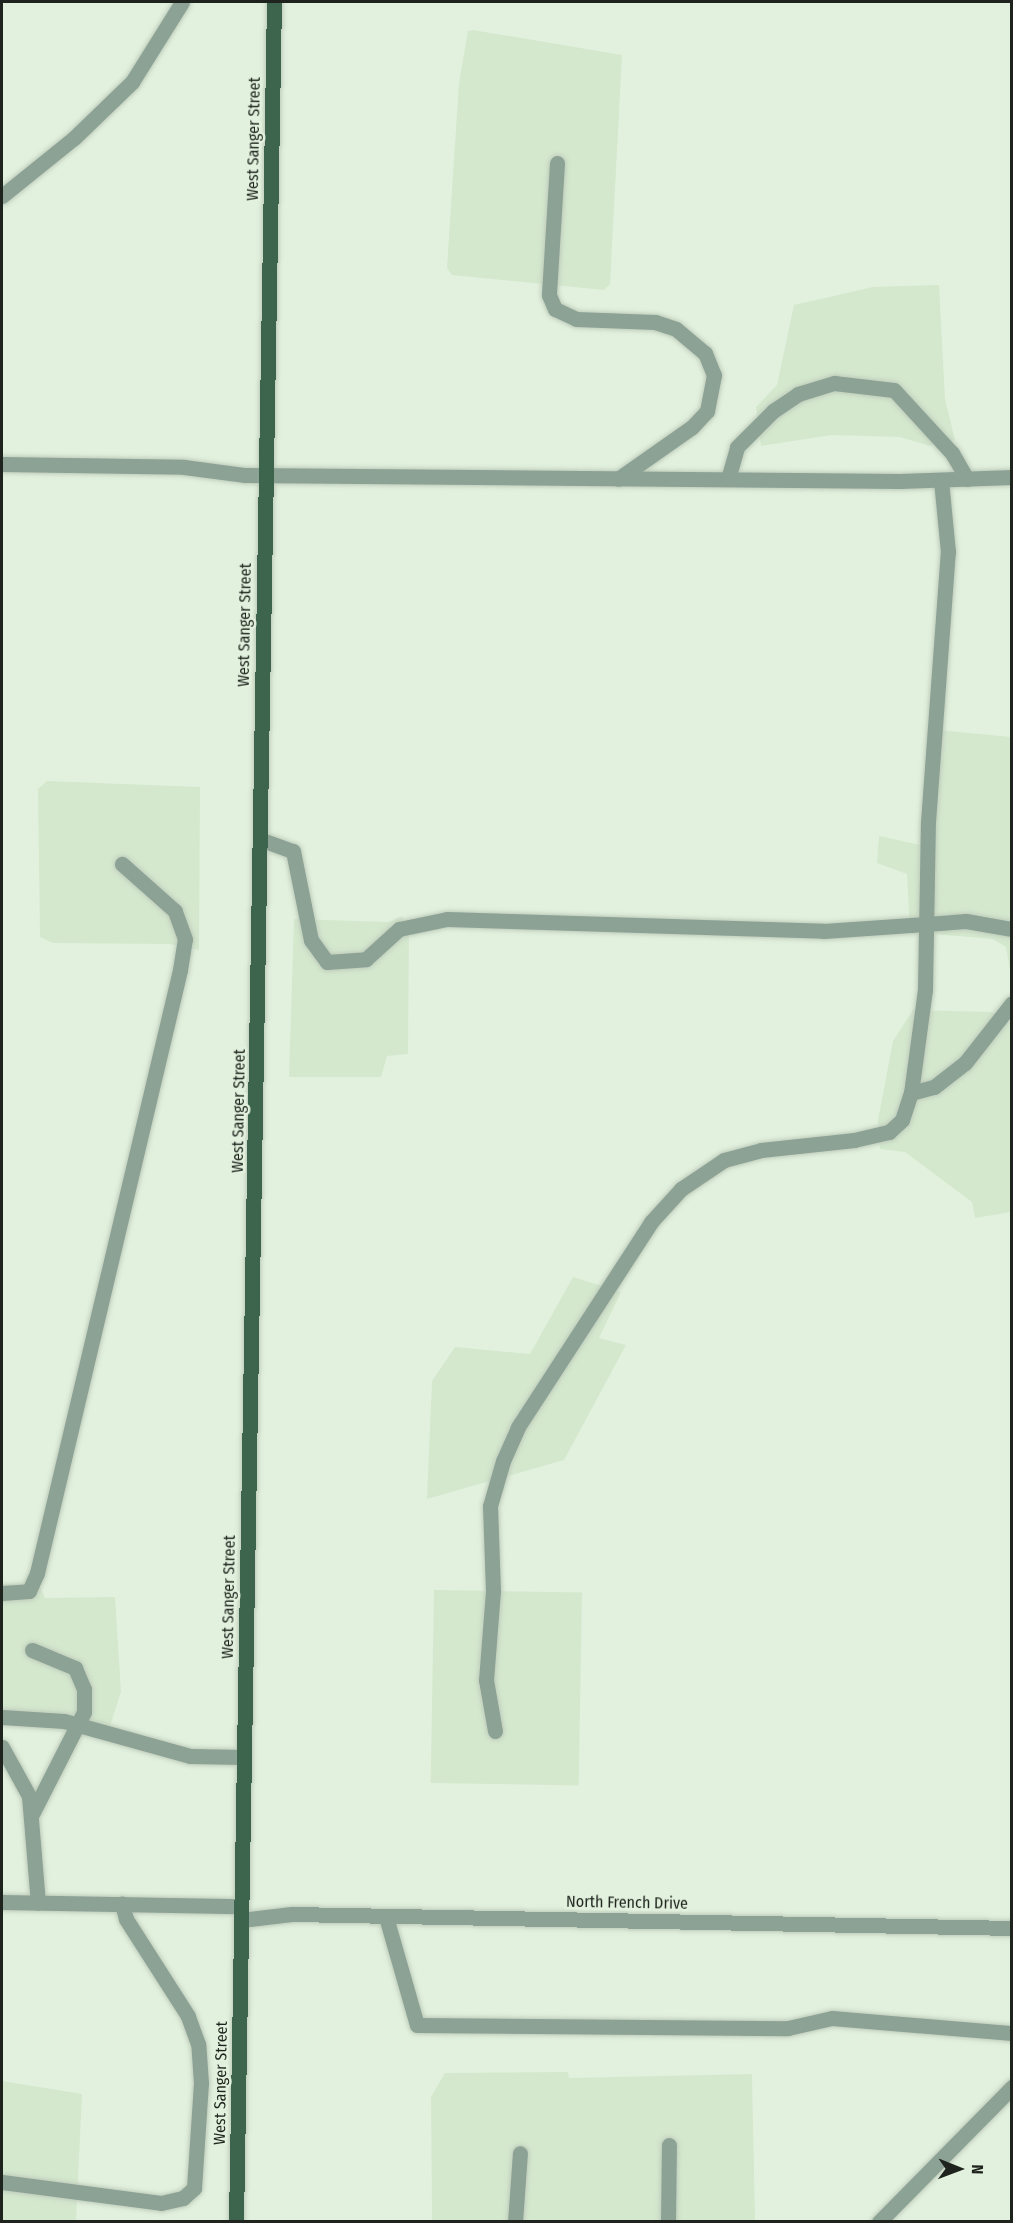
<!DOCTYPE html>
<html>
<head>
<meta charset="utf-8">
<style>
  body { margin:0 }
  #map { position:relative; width:1013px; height:2223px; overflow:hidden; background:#e2f1de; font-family:"Fira Sans Condensed",sans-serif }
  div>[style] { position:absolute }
  .built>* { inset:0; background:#d4e8ce; transform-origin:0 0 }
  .roads { filter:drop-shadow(0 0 2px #bfccbb) drop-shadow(0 0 2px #bfccbb) }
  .minor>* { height:15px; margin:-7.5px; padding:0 7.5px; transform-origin:7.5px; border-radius:7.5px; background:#8ca295 }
  .major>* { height:15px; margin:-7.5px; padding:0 7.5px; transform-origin:7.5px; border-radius:7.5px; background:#3d654e }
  span { translate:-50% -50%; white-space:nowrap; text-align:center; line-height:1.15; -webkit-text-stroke:5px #e2f1de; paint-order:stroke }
  .street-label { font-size:16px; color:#1e241d }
  .frame { position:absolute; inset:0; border:3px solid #1e241d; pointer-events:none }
  .north { position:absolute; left:929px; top:2139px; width:60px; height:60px; -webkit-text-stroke:4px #e2f1de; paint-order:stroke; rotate:91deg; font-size:16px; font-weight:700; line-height:24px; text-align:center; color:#1e241d }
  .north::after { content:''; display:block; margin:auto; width:21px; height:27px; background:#1e241d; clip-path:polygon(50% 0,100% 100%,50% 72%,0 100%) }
</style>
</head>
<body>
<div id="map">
  <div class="built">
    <i style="clip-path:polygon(473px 30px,622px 55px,610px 284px,604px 290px,452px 275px,447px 268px,459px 83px,468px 31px)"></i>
    <i style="clip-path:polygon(939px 285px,945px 399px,955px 440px,930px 446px,900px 437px,832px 435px,761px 446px,756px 407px,777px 385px,794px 305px,873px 287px)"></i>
    <i style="clip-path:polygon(928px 729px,1011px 737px,1011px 976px,1006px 947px,993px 939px,910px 932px,907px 874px,877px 863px,879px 836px,920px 845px)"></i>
    <i style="clip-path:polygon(47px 781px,200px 787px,199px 950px,170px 944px,53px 943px,40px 937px,38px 789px)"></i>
    <i style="clip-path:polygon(402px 916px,409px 935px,408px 1054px,387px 1056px,381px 1077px,289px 1077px,294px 919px,389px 922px)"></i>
    <i style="clip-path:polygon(913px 1010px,992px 1012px,1010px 1023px,1011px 1212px,975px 1218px,972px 1202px,905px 1152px,880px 1149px,878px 1120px,893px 1041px)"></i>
    <i style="clip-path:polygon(573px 1277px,621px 1292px,599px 1338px,626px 1345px,564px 1460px,427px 1499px,432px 1381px,455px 1347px,530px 1354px)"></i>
    <i style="clip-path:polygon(2px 1584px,40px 1586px,45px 1598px,115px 1597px,121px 1692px,110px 1726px,2px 1709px)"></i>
    <i style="left:434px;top:1590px;width:148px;height:193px;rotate:1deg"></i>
    <i style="clip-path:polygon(568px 2072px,569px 2078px,752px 2074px,755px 2221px,432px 2221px,431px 2097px,445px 2073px)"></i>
    <i style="clip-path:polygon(2px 2081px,82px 2094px,76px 2221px,2px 2222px)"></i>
  </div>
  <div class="roads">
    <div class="minor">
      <i style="left:557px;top:163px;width:132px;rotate:93.5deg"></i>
      <i style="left:549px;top:295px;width:15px;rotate:67deg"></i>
      <i style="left:555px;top:309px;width:23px;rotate:25deg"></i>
      <i style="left:576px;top:319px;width:79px;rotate:2.2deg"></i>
      <i style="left:655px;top:322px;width:22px;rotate:18deg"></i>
      <i style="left:676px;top:329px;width:38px;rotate:40deg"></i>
      <i style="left:705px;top:353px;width:24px;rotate:68deg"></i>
      <i style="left:714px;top:375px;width:37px;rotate:101deg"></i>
      <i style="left:707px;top:411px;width:22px;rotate:133deg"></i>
      <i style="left:692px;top:427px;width:90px;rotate:144.9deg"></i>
      <i style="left:2px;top:196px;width:92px;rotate:-38.9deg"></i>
      <i style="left:74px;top:138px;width:81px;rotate:-44deg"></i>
      <i style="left:132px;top:82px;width:94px;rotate:-58deg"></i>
      <i style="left:2px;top:464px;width:182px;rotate:0.9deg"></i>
      <i style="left:184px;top:467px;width:62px;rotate:7.5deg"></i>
      <i style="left:245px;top:475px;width:655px;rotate:0.52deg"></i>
      <i style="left:900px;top:481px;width:112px;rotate:-2deg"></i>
      <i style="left:728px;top:479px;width:33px;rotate:-74deg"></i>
      <i style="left:737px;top:447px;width:51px;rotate:-45deg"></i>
      <i style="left:773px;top:411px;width:30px;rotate:-34deg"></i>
      <i style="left:798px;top:394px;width:38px;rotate:-17deg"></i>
      <i style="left:834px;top:383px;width:60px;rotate:6.7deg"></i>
      <i style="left:894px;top:390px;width:86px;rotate:47.4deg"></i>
      <i style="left:952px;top:453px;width:30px;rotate:60deg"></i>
      <i style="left:262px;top:840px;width:33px;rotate:20deg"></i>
      <i style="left:293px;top:851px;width:91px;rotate:78.6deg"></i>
      <i style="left:311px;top:940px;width:27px;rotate:54deg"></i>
      <i style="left:327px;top:962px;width:39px;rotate:-4deg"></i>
      <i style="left:366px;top:959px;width:45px;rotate:-42.3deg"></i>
      <i style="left:399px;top:929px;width:49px;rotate:-11.8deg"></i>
      <i style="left:447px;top:919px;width:377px;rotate:1.8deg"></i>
      <i style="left:824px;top:931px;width:142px;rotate:-4deg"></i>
      <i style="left:966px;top:921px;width:47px;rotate:9.9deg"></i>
      <i style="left:911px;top:1093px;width:24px;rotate:-15deg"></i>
      <i style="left:934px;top:1087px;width:39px;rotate:-38deg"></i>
      <i style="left:965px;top:1063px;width:76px;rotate:-51.9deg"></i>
      <i style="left:2px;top:1593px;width:27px;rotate:-4deg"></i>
      <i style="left:29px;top:1591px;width:20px;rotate:-66deg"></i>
      <i style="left:37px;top:1573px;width:620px;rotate:-76.66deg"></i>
      <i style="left:180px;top:970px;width:31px;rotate:-81deg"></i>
      <i style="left:185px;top:939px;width:30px;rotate:-110deg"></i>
      <i style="left:175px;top:911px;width:71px;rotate:-138.4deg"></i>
      <i style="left:32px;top:1650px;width:47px;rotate:22.7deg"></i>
      <i style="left:75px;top:1668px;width:23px;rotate:67deg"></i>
      <i style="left:84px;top:1689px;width:23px;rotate:90deg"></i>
      <i style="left:84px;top:1712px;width:114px;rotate:117deg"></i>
      <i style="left:2px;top:1717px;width:62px;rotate:3.7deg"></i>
      <i style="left:64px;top:1721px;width:131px;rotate:15.5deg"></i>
      <i style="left:190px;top:1756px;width:54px;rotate:1.1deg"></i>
      <i style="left:495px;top:1731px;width:52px;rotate:-100deg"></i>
      <i style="left:486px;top:1680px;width:89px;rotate:-85.5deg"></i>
      <i style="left:493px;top:1591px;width:85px;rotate:-92deg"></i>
      <i style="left:490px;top:1506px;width:47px;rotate:-73.9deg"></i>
      <i style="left:503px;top:1461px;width:37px;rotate:-66deg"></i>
      <i style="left:518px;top:1427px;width:244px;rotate:-57deg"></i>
      <i style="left:651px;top:1222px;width:45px;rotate:-47.7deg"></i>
      <i style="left:681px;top:1189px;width:52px;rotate:-34deg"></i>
      <i style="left:724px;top:1160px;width:38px;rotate:-15deg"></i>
      <i style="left:761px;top:1150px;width:94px;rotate:-6.1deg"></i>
      <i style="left:854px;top:1140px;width:36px;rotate:-13deg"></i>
      <i style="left:889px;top:1132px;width:18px;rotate:-43deg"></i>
      <i style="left:902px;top:1120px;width:28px;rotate:-72deg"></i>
      <i style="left:911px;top:1093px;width:104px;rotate:-82.3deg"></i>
      <i style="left:925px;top:990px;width:168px;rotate:-89deg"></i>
      <i style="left:928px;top:822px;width:271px;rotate:-85.8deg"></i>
      <i style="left:948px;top:552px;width:72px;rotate:-95.6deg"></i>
      <i style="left:2px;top:1747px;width:56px;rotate:61.1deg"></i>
      <i style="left:29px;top:1796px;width:107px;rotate:85.2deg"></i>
      <i style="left:2px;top:1902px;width:239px;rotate:1deg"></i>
      <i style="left:386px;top:1917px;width:112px;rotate:74deg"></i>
      <i style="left:417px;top:2025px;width:371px;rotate:0.5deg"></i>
      <i style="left:788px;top:2028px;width:45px;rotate:-12.8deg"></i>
      <i style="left:832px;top:2018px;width:181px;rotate:4.8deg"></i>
      <i style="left:241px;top:1920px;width:51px;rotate:-6.7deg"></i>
      <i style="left:292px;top:1914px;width:720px;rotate:1.11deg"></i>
      <i style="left:2px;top:2182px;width:160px;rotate:7.5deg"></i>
      <i style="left:161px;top:2203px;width:23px;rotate:-13deg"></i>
      <i style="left:183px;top:2198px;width:15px;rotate:-42deg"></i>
      <i style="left:194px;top:2188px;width:105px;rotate:-86.2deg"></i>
      <i style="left:201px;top:2083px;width:39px;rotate:-94deg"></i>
      <i style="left:198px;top:2044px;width:30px;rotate:-110deg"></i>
      <i style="left:188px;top:2016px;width:115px;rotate:-122.6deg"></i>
      <i style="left:126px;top:1919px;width:16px;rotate:-105deg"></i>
      <i style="left:515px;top:2222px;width:69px;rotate:-85.9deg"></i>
      <i style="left:668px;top:2222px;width:77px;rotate:-89.3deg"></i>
      <i style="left:879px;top:2222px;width:190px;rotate:-45.4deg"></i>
    </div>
    <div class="major">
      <i style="left:236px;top:2222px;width:2220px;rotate:-89.02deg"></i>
    </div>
  </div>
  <div class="street-label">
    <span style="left:254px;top:139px;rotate:-89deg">West Sanger Street</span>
    <span style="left:245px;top:625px;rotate:-89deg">West Sanger Street</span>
    <span style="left:239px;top:1111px;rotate:-89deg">West Sanger Street</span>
    <span style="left:229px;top:1597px;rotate:-89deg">West Sanger Street</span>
    <span style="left:627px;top:1903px;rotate:1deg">North French Drive</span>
    <span style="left:221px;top:2083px;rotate:-89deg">West Sanger Street</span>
  </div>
  <div class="frame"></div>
  <div class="north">N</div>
</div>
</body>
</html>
